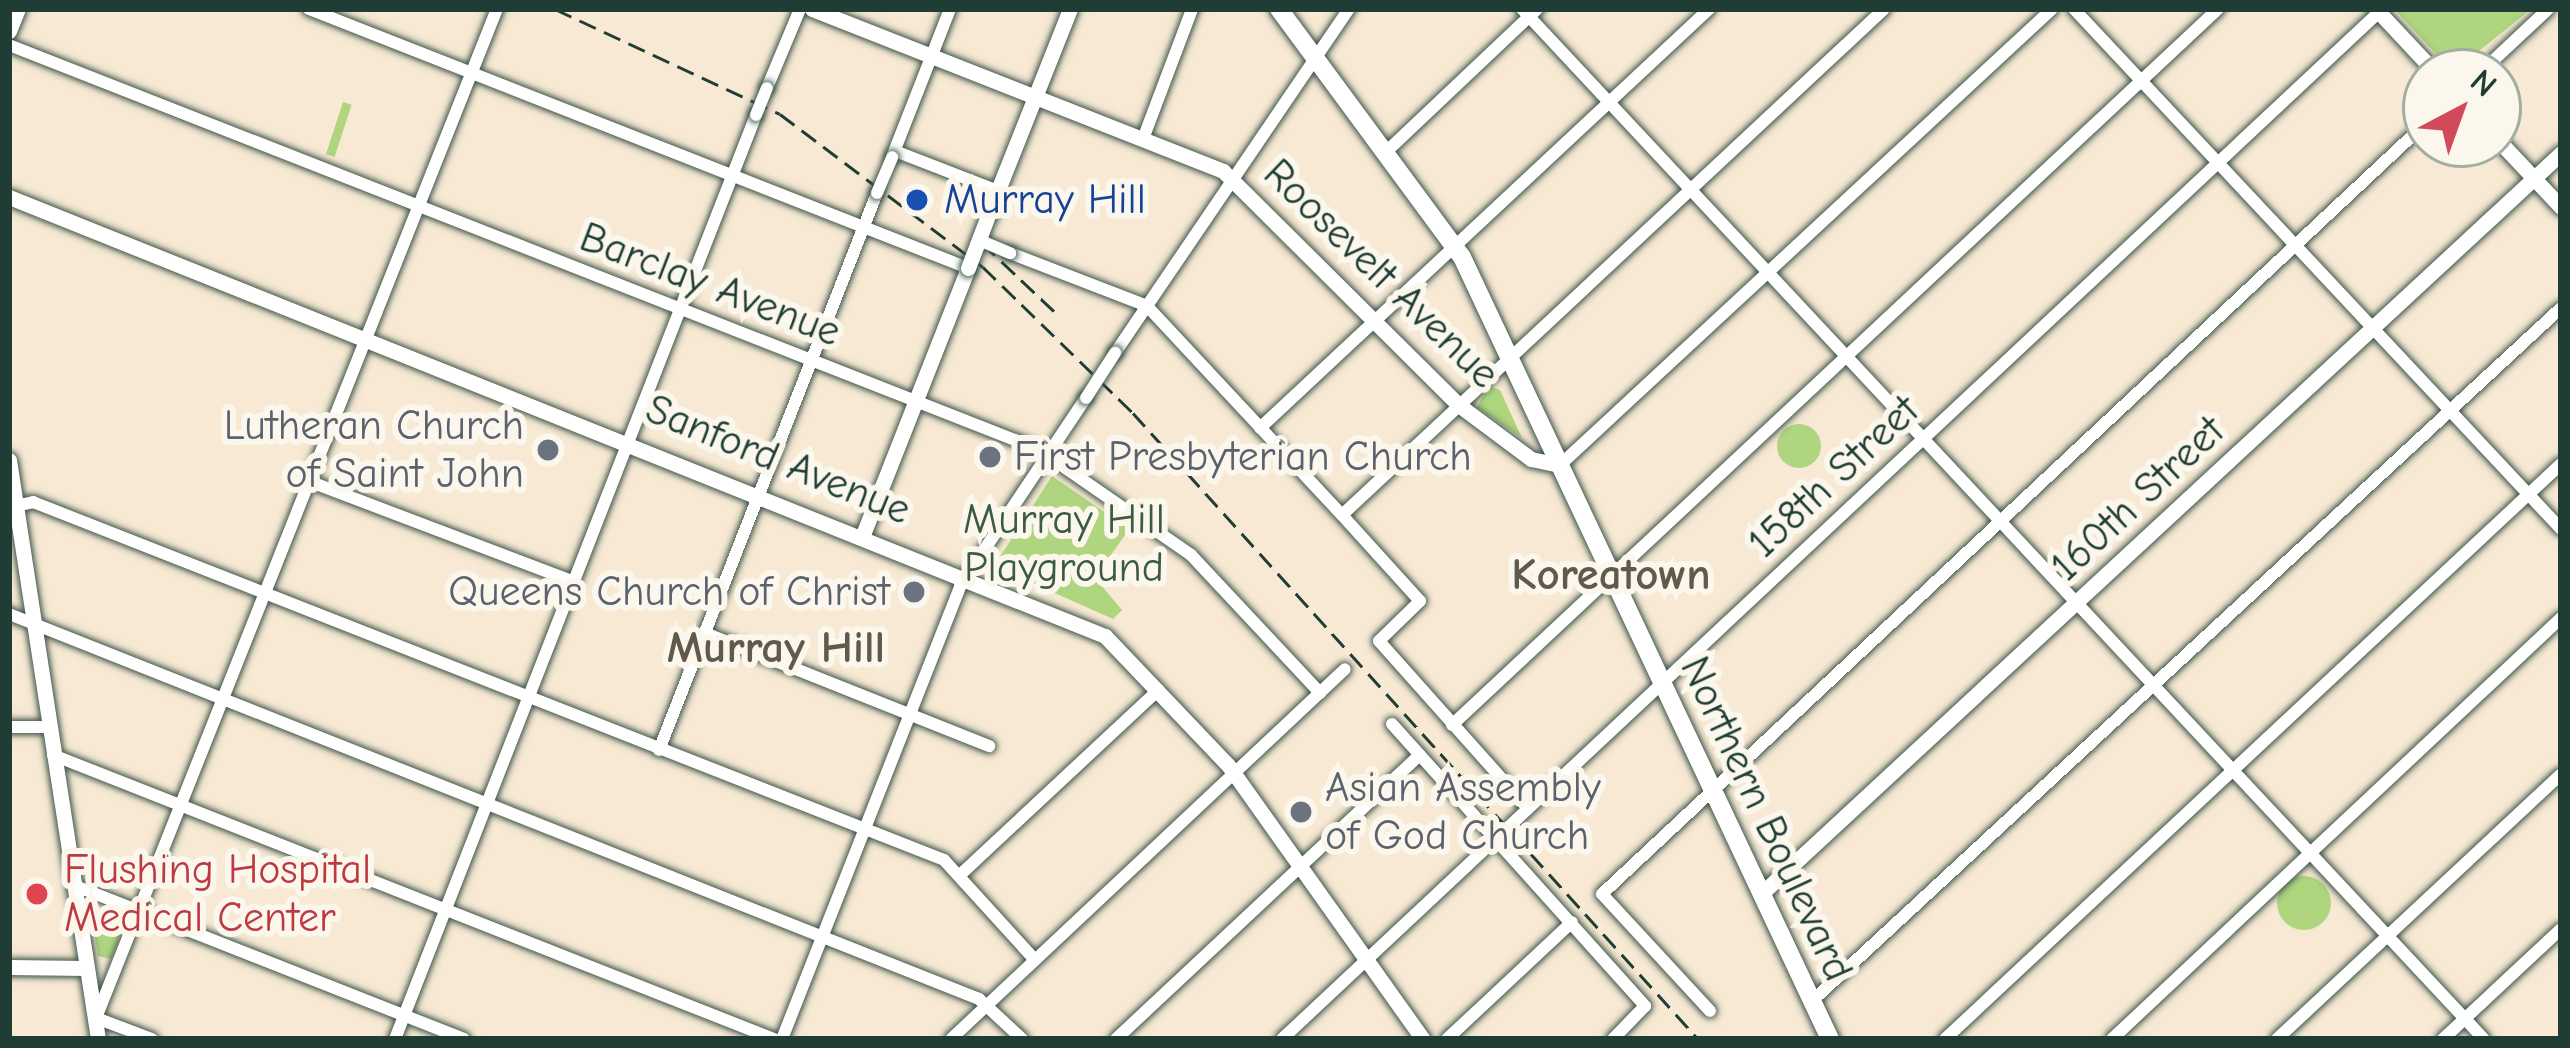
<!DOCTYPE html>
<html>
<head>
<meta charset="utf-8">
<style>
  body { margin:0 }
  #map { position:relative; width:2570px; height:1048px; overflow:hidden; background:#f7e9d3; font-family:"Comic Neue",sans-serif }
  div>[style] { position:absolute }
  .green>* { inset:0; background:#afd57f; transform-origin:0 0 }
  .round { border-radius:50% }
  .roads { filter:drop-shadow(0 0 3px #3f574c) drop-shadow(0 0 3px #3f574c) }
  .minor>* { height:12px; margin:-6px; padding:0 6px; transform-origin:6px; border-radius:6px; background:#fff }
  .tertiary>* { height:15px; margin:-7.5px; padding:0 7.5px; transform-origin:7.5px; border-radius:7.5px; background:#fff }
  .primary>* { height:18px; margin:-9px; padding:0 9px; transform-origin:9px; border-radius:9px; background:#fff }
  .rail>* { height:3px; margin-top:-1.5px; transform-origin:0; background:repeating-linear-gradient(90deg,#1f3d34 0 18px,transparent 0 27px) }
  .bridges { filter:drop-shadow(0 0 3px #3f574c) drop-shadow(0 0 3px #3f574c) }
  .minor-bridge>* { height:12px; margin:-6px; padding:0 6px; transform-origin:6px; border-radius:6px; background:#fff }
  .tertiary-bridge>* { height:15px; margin:-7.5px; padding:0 7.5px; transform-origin:7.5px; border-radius:7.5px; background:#fff }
  .dots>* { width:33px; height:33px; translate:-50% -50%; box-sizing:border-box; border:6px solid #fbf7ec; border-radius:50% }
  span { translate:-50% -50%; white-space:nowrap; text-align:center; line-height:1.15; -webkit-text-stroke:12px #fbf7ec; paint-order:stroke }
  .transit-label { font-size:42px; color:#164399 }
  .left { translate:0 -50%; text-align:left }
  .street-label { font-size:42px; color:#1f3d34 }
  .worship-label { font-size:42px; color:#5b616d }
  .right { translate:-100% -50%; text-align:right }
  .park-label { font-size:42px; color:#3c5b43 }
  .health-label { font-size:42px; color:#be3a42 }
  .neighbourhood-label { font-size:45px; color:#615a4a; font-weight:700 }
  .frame { position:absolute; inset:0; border:12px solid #1f3d34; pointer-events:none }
  .north { position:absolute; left:2402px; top:48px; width:120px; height:120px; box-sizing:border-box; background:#fbf7ec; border:3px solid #a3ada2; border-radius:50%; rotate:41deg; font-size:33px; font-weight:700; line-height:48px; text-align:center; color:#1f3d34 }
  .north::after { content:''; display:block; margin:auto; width:42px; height:54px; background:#d1495b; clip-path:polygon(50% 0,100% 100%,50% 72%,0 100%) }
</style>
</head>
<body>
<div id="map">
  <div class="green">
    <i style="clip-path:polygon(2394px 9px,2531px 9px,2453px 72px)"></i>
    <i style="left:343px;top:102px;width:9px;height:55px;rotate:18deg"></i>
    <i style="clip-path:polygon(1489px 386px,1500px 390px,1522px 438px,1477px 407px)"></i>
    <i class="round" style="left:1777px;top:424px;width:44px;height:44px"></i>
    <i style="clip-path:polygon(1052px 476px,1129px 529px,1095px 578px,1122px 610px,1113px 619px,994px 566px)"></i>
    <i class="round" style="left:2277px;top:876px;width:54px;height:54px"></i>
    <i style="clip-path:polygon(90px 907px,125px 922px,111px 959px,98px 956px)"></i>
  </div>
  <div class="roads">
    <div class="minor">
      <i style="left:309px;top:9px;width:708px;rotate:21.46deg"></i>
      <i style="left:1522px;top:9px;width:1409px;rotate:46.96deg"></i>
      <i style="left:2074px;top:9px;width:712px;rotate:46.88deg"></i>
      <i style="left:9px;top:45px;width:1105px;rotate:21.44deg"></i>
      <i style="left:1038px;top:449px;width:186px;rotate:34.7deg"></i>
      <i style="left:1191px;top:555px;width:189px;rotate:46.9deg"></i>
      <i style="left:2481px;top:72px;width:92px;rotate:-43.2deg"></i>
      <i style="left:767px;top:88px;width:86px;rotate:-67.3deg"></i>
      <i style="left:1143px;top:139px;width:139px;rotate:-69.3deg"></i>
      <i style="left:895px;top:151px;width:110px;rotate:21.2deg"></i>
      <i style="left:1387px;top:151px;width:207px;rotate:-43.4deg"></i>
      <i style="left:892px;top:157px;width:159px;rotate:-68.6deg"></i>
      <i style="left:1010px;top:253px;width:147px;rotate:21.1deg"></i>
      <i style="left:1147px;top:306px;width:286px;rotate:47deg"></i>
      <i style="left:1342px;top:515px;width:116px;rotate:47.8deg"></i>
      <i style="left:1420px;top:601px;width:57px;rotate:135.7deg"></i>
      <i style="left:1379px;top:641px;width:224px;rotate:48.3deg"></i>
      <i style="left:1115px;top:353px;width:416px;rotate:-55.8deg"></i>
      <i style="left:1260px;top:428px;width:614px;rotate:-43.02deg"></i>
      <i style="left:1560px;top:465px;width:671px;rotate:-42.83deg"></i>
      <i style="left:311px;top:482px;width:281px;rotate:20.8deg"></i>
      <i style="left:10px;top:507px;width:24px;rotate:-12deg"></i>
      <i style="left:33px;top:502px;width:979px;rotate:21.45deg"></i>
      <i style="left:944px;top:860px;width:135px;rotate:47.7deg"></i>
      <i style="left:1342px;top:515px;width:741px;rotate:-43.03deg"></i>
      <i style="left:9px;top:614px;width:1044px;rotate:21.65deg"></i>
      <i style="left:979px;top:999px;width:59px;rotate:42.9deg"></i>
      <i style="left:705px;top:633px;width:306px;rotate:21.7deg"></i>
      <i style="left:1392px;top:724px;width:379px;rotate:48.1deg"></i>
      <i style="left:1645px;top:1006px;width:46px;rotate:134.1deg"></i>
      <i style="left:1452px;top:725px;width:1049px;rotate:-43.07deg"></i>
      <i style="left:9px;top:727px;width:40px"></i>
      <i style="left:659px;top:750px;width:598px;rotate:-68.63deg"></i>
      <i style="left:53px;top:755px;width:775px;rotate:21.5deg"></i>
      <i style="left:961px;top:874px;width:270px;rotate:-43deg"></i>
      <i style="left:73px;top:885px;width:420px;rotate:21.5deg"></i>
      <i style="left:1812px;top:1001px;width:1020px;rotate:-42.78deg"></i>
      <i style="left:1710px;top:1011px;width:159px;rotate:-132.7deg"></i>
      <i style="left:1602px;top:894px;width:1128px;rotate:-43.1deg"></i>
      <i style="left:152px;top:1039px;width:60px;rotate:-159.4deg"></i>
      <i style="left:96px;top:1018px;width:1086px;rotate:-68.33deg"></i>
      <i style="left:395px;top:1039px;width:992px;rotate:-68.66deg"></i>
      <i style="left:782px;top:1039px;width:487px;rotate:-68.5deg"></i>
      <i style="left:960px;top:586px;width:226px;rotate:-56.2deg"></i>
      <i style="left:951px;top:1039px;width:540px;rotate:-43.2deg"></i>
      <i style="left:1116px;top:1039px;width:416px;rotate:-43.1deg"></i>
      <i style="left:1282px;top:1039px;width:1503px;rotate:-43.11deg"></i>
      <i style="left:1447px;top:1039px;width:171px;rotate:-43.1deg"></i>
      <i style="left:1945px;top:1039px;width:843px;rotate:-43.03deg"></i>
      <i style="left:2112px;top:1039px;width:616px;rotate:-43.16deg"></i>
      <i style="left:2277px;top:1039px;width:388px;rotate:-43deg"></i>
      <i style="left:2443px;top:1039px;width:161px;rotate:-43deg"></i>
    </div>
    <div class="tertiary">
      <i style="left:812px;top:9px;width:442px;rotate:21.5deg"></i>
      <i style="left:1223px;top:171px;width:334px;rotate:44.8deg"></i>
      <i style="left:1460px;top:406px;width:89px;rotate:36.7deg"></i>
      <i style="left:1531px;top:459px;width:30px;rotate:12deg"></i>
      <i style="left:2376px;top:9px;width:86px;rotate:46.9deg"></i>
      <i style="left:9px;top:31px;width:24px;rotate:-68deg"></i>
      <i style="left:2498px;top:140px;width:92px;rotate:46.8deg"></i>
      <i style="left:9px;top:197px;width:1181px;rotate:21.83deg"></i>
      <i style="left:1105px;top:636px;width:178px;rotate:46.4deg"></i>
      <i style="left:1228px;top:765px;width:336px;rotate:54.6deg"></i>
      <i style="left:990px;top:210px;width:216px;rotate:-68.3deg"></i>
      <i style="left:9px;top:460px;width:586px;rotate:81.26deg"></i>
      <i style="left:864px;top:532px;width:284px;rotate:-68.5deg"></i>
      <i style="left:1762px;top:893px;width:1089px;rotate:-42.8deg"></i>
      <i style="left:9px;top:967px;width:77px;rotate:0.7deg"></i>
    </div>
    <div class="primary">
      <i style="left:1279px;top:9px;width:308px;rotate:53.6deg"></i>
      <i style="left:1462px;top:257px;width:864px;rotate:64.8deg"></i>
    </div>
  </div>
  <div class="rail">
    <i style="left:555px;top:9px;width:248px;rotate:25deg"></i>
    <i style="left:780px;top:114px;width:254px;rotate:37deg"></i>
    <i style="left:983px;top:267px;width:209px;rotate:44.2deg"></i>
    <i style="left:1133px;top:413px;width:843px;rotate:47.93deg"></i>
    <i style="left:982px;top:243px;width:102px;rotate:43.4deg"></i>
  </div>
  <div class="bridges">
    <div class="minor-bridge">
      <i style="left:756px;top:115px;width:29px;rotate:-68deg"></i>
      <i style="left:877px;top:193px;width:39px;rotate:-67deg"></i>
      <i style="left:979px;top:240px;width:34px;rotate:23deg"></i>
      <i style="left:1086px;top:398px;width:54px;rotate:-57.2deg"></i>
    </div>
    <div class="tertiary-bridge">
      <i style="left:968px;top:268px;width:62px;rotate:-69.2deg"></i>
    </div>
  </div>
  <div class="dots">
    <i style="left:917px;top:200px;background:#1a4fb4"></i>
    <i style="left:548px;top:450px;background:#6b7280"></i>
    <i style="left:990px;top:457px;background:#6b7280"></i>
    <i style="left:914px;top:592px;background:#6b7280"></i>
    <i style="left:1301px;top:812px;background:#6b7280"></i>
    <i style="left:37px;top:894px;background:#e0444e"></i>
  </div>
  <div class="transit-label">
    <span class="left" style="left:944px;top:200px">Murray Hill</span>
  </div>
  <div class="street-label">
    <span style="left:1381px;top:274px;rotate:44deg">Roosevelt Avenue</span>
    <span style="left:710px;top:285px;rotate:21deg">Barclay Avenue</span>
    <span style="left:778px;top:460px;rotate:22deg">Sanford Avenue</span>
    <span style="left:1834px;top:477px;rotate:-43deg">158th Street</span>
    <span style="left:2138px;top:499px;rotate:-43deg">160th Street</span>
    <span style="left:1766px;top:819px;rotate:65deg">Northern Boulevard</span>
  </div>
  <div class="worship-label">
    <span class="right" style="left:524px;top:450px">Lutheran Church<br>of Saint John</span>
    <span class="left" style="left:1014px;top:457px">First Presbyterian Church</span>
    <span class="right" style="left:890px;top:592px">Queens Church of Christ</span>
    <span class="left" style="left:1325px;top:812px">Asian Assembly<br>of God Church</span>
  </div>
  <div class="park-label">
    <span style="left:1064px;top:544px">Murray Hill<br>Playground</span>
  </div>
  <div class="health-label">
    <span class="left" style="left:64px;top:894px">Flushing Hospital<br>Medical Center</span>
  </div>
  <div class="neighbourhood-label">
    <span style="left:1611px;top:575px">Koreatown</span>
    <span style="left:776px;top:648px">Murray Hill</span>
  </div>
  <div class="frame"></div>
  <div class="north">N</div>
</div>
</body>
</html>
